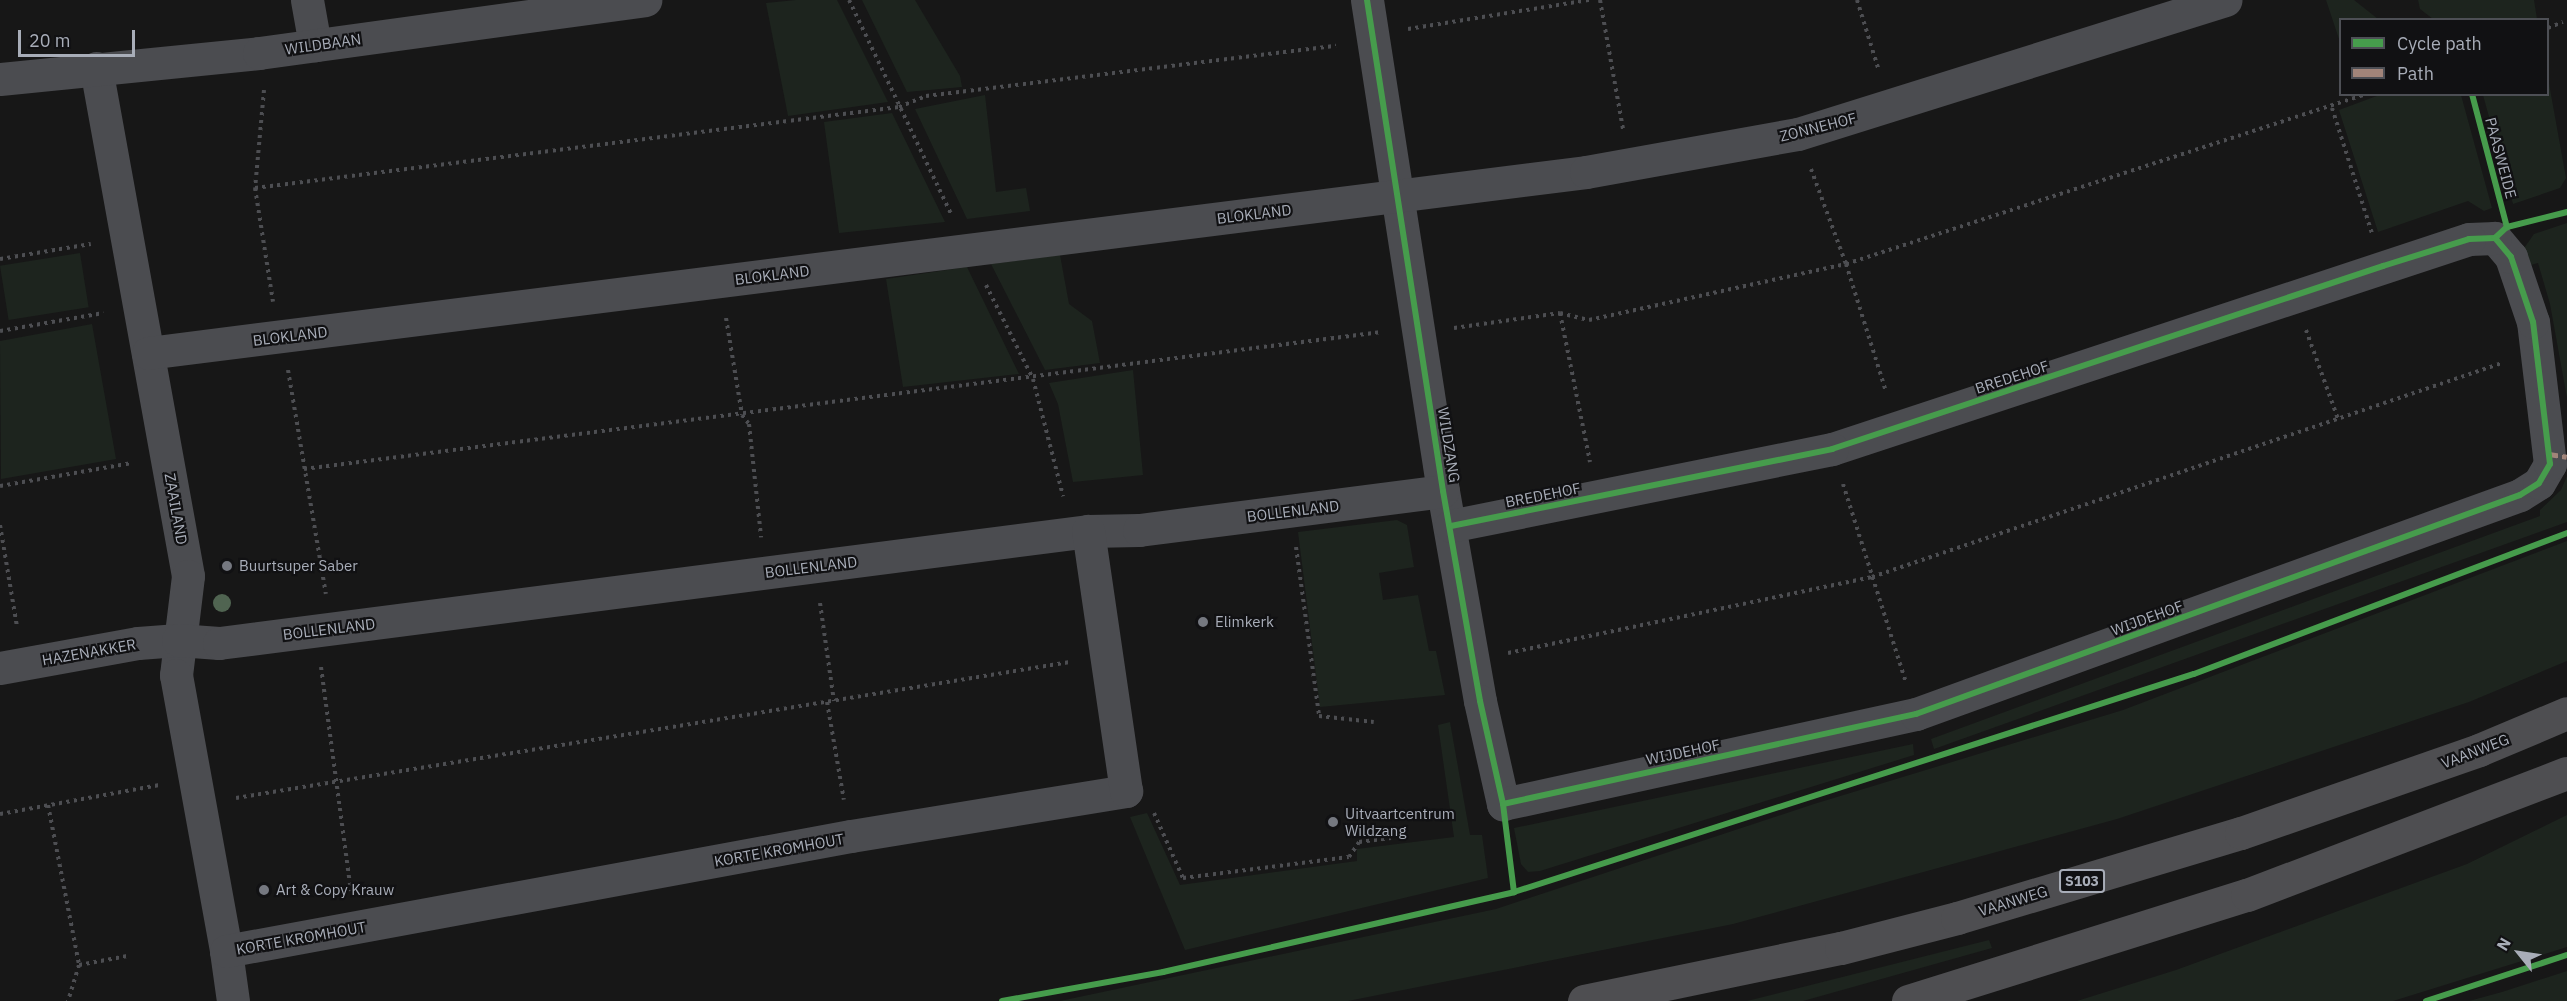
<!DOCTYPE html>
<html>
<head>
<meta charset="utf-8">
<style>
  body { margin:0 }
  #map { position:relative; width:2567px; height:1001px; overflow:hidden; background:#171717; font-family:"IBM Plex Sans",sans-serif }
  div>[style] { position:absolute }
  .green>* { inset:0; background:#1d241e; transform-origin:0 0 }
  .path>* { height:4px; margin-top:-2px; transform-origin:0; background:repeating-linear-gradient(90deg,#4d4e52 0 3px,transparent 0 7.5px) }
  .street>* { height:33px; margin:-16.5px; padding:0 16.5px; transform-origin:16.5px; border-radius:16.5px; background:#4b4c50 }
  .highway>* { height:33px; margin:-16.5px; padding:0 16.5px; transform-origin:16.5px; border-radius:16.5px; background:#4e4e51 }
  .quiet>* { height:4.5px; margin-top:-2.25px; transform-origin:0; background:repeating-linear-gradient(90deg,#a18479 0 9px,transparent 0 13.5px) }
  .cycleway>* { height:6px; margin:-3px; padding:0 3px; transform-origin:3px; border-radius:3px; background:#469c4c }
  .trees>* { width:18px; height:18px; margin:-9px; border-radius:50%; background:#506451 }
  .dots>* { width:16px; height:16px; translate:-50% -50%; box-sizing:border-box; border:3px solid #111113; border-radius:50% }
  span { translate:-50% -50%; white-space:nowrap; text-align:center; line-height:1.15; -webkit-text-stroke:4.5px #111113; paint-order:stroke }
  .shield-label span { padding:2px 4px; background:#111113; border:2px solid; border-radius:4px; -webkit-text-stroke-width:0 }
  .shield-label { font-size:14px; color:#a8adb8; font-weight:700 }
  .street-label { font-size:15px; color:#a8adb8 }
  .poi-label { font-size:15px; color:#a8adb8 }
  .left { translate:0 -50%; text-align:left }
  .legend { position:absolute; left:2339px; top:18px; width:210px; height:78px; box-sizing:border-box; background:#111113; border:2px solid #4d4f55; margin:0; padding:8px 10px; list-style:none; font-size:18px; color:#a8adb8 }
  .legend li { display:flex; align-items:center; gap:12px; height:30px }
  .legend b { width:30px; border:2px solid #4d4f55 }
  .north { position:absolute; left:2489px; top:923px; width:60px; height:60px; -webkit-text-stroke:4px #111113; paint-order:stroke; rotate:300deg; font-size:16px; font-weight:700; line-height:24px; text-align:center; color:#a8adb8 }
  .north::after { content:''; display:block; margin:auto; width:21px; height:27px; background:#a8adb8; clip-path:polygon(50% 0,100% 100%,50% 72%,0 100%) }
  .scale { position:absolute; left:18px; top:30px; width:117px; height:27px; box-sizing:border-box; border:3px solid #a8adb8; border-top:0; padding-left:8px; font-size:18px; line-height:21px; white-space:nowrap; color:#a8adb8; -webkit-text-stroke:4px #111113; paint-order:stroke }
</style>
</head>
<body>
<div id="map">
  <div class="green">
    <i style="clip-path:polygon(796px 0,837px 0,888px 102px,788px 116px,766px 3px)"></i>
    <i style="clip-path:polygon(862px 0,915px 0,960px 76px,962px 87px,907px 92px)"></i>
    <i style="clip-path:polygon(2326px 0,2354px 0,2378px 19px,2340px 20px,2340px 42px)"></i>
    <i style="clip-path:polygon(2418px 0,2534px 0,2537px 19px,2433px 19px,2420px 9px)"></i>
    <i style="clip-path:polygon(2548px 78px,2566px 178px,2560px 188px,2513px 204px,2483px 95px,2548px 94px)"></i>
    <i style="clip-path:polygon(2382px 94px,2461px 95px,2492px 208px,2484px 211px,2468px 201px,2378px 232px,2339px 110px)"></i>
    <i style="clip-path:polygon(985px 95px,996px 192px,1026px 188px,1030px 211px,967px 219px,915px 109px)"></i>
    <i style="clip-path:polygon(892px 113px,945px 222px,839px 233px,824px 122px)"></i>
    <i style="clip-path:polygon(2567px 223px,2567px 398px,2550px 304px,2538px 263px,2527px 266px,2522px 251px,2534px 234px)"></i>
    <i style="left:80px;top:253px;width:55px;height:81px;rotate:81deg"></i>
    <i style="clip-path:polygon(1060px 255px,1069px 304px,1092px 321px,1100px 363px,1045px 370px,991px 264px)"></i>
    <i style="clip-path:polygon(967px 267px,1019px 374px,903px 387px,886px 279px)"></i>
    <i style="clip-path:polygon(92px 324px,116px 459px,1px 479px,0 341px)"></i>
    <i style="clip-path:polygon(1133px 370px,1143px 475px,1073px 482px,1058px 404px,1049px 383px)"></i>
    <i style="clip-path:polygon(2567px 476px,2567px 522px,1934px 749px,1931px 739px,2540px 516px,2540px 510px,2561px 490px)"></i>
    <i style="clip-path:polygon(1397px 520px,1407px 525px,1414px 567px,1379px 573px,1383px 600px,1418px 595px,1429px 651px,1436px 651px,1445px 695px,1320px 707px,1298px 532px)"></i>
    <i style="clip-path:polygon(2567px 541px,2567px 661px,2469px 702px,2117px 819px,1733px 924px,1348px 1001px,1060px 1001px,1496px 909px,1814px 804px,2123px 710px)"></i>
    <i style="clip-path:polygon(1450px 722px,1470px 835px,1482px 835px,1488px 878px,1185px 950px,1130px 817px,1147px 813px,1180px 885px,1357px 861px,1357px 849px,1454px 837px,1438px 725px)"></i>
    <i style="clip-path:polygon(1913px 744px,1914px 755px,1540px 871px,1528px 872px,1521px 864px,1514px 828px)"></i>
    <i style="clip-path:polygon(2567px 815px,2567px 947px,2393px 1001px,2077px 1001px,2176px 970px,2467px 864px)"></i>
    <i style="clip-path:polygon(1989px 940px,1992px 948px,1803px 1001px,1747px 1001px)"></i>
    <i style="clip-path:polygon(2567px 971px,2567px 1001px,2469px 1001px,2502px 992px)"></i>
  </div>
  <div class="path">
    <i style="left:849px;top:0;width:237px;rotate:64.5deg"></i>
    <i style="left:1600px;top:0;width:131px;rotate:79.9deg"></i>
    <i style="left:1857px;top:0;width:74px;rotate:72.8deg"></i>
    <i style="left:2548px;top:28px;width:16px;rotate:-22deg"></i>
    <i style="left:1408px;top:29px;width:184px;rotate:-9.1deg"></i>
    <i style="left:264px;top:90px;width:98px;rotate:95.2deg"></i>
    <i style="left:255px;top:188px;width:115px;rotate:81deg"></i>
    <i style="left:2332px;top:108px;width:131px;rotate:72.3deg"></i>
    <i style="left:1811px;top:169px;width:101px;rotate:69.8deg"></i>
    <i style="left:1846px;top:264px;width:134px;rotate:72.6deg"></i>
    <i style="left:255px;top:188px;width:649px;rotate:-7.17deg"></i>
    <i style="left:899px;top:107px;width:29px;rotate:-22deg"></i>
    <i style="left:926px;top:96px;width:413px;rotate:-7deg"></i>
    <i style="left:0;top:259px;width:92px;rotate:-9.4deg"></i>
    <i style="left:986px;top:285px;width:105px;rotate:63.4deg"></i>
    <i style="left:1033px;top:379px;width:121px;rotate:75.6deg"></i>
    <i style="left:1560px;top:313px;width:152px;rotate:78.6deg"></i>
    <i style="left:726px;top:318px;width:98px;rotate:80.6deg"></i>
    <i style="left:742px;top:415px;width:11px;rotate:52deg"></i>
    <i style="left:749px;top:424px;width:114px;rotate:83.9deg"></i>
    <i style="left:1454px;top:328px;width:107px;rotate:-8.1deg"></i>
    <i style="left:1560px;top:313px;width:30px;rotate:14deg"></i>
    <i style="left:1589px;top:320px;width:263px;rotate:-12.3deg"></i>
    <i style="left:1846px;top:264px;width:547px;rotate:-18.1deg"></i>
    <i style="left:2306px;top:330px;width:95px;rotate:70.2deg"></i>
    <i style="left:0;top:331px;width:105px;rotate:-9.9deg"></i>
    <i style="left:288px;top:370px;width:227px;rotate:80.4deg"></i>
    <i style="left:304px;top:469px;width:1086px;rotate:-7.25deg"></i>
    <i style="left:1843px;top:484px;width:206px;rotate:72.4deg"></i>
    <i style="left:0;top:486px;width:134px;rotate:-9.9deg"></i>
    <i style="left:0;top:525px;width:103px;rotate:80.5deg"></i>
    <i style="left:1296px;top:547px;width:171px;rotate:82.2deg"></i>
    <i style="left:1319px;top:716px;width:55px;rotate:6.2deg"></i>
    <i style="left:820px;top:603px;width:99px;rotate:81.9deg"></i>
    <i style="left:1508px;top:653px;width:372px;rotate:-11.8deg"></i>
    <i style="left:1872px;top:577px;width:665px;rotate:-18.76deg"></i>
    <i style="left:321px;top:667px;width:226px;rotate:82.4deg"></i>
    <i style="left:827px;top:702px;width:99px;rotate:80.2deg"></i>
    <i style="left:236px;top:798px;width:845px;rotate:-9.26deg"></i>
    <i style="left:48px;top:805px;width:163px;rotate:79deg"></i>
    <i style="left:79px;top:965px;width:38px;rotate:107deg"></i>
    <i style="left:1154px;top:813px;width:71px;rotate:66deg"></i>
    <i style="left:1183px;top:878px;width:167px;rotate:-7.2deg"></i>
    <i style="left:1349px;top:857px;width:18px;rotate:-56deg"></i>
    <i style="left:1359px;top:842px;width:32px;rotate:-7deg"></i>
    <i style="left:0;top:814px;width:162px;rotate:-10.3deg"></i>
    <i style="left:79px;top:965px;width:49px;rotate:-10.6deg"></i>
  </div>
  <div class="street">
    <i style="left:307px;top:0;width:46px;rotate:79.9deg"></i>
    <i style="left:1367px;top:0;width:497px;rotate:81.2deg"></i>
    <i style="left:1443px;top:491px;width:213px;rotate:80deg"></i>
    <i style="left:1480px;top:701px;width:106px;rotate:77.4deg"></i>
    <i style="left:1503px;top:804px;width:423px;rotate:-12.3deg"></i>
    <i style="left:1916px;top:714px;width:642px;rotate:-19.93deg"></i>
    <i style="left:2520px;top:495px;width:22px;rotate:-32deg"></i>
    <i style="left:2539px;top:483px;width:22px;rotate:-60deg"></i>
    <i style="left:2550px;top:464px;width:143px;rotate:-96.8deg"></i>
    <i style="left:2533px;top:322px;width:69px;rotate:-108.7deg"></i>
    <i style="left:2511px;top:257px;width:25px;rotate:-130deg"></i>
    <i style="left:2495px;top:238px;width:26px;rotate:178deg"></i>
    <i style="left:2469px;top:239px;width:671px;rotate:161.75deg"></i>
    <i style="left:1832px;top:449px;width:389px;rotate:168.6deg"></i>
    <i style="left:96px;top:68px;width:516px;rotate:79.73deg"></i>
    <i style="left:188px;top:576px;width:100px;rotate:96.9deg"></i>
    <i style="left:176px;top:675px;width:280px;rotate:79.7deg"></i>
    <i style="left:0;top:79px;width:260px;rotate:-5.7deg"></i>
    <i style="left:259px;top:53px;width:390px;rotate:-7.8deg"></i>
    <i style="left:148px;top:353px;width:1449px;rotate:-7.17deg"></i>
    <i style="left:1586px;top:172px;width:215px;rotate:-10.2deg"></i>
    <i style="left:1798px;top:134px;width:448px;rotate:-17.4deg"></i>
    <i style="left:0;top:668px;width:140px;rotate:-10.3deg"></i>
    <i style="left:138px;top:643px;width:40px;rotate:-4.3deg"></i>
    <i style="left:178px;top:640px;width:41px;rotate:4.2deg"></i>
    <i style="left:219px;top:643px;width:876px;rotate:-7.34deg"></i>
    <i style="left:1088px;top:531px;width:51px;rotate:-1.1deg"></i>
    <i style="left:1139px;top:530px;width:306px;rotate:-7.3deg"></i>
    <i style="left:233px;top:1001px;width:50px;rotate:-98deg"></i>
    <i style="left:226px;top:951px;width:635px;rotate:-10.43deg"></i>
    <i style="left:851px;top:836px;width:279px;rotate:-9.3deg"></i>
    <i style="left:1126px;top:791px;width:263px;rotate:-98.3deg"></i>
  </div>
  <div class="highway">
    <i style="left:1584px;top:1001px;width:262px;rotate:-11.7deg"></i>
    <i style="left:1841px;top:948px;width:120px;rotate:-14.5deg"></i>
    <i style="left:1957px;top:918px;width:296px;rotate:-16.7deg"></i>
    <i style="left:2241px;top:833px;width:252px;rotate:-19.2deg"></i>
    <i style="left:2479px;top:750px;width:95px;rotate:-22.8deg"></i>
    <i style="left:1908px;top:1001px;width:355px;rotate:-17.4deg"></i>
    <i style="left:2247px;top:895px;width:342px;rotate:-20.9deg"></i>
  </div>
  <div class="quiet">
    <i style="left:2549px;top:454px;width:18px;rotate:9deg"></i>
  </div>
  <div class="cycleway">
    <i style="left:1367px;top:0;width:497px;rotate:81.2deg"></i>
    <i style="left:1443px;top:491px;width:213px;rotate:80deg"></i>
    <i style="left:1480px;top:701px;width:106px;rotate:77.4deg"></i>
    <i style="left:1503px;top:804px;width:89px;rotate:82.9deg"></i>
    <i style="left:2472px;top:94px;width:138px;rotate:75.3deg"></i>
    <i style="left:1451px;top:526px;width:389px;rotate:-11.4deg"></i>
    <i style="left:1832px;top:449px;width:581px;rotate:-18.37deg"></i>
    <i style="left:2383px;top:266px;width:90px;rotate:-17.4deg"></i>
    <i style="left:2469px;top:239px;width:26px;rotate:-2deg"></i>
    <i style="left:2495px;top:238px;width:16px;rotate:-43deg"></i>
    <i style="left:2507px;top:227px;width:62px;rotate:-14deg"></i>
    <i style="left:1503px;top:804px;width:423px;rotate:-12.3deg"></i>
    <i style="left:1916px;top:714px;width:642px;rotate:-19.93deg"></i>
    <i style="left:2520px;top:495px;width:22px;rotate:-32deg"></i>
    <i style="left:2539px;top:483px;width:22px;rotate:-60deg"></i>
    <i style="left:2550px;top:464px;width:143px;rotate:-96.8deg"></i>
    <i style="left:2533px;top:322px;width:69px;rotate:-108.7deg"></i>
    <i style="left:2511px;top:257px;width:25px;rotate:-130deg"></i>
    <i style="left:1002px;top:1001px;width:164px;rotate:-10.2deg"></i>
    <i style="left:1163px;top:972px;width:360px;rotate:-12.8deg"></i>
    <i style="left:1514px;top:892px;width:714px;rotate:-17.78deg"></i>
    <i style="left:2194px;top:674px;width:399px;rotate:-20.7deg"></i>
    <i style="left:2426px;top:1001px;width:148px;rotate:-18.1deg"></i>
  </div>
  <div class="trees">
    <i style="left:222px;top:603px"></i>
  </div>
  <div class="dots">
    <i style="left:227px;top:566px;background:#757880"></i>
    <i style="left:1203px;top:622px;background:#757880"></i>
    <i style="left:1333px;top:822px;background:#757880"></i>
    <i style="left:264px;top:890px;background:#757880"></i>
  </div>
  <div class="shield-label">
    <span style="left:2082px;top:881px">S103</span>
  </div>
  <div class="street-label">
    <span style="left:323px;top:44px;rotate:-8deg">WILDBAAN</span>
    <span style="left:1818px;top:127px;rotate:-14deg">ZONNEHOF</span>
    <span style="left:2501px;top:158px;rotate:75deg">PAASWEIDE</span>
    <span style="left:1254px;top:214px;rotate:-7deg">BLOKLAND</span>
    <span style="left:772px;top:275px;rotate:-7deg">BLOKLAND</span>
    <span style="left:290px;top:336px;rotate:-7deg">BLOKLAND</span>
    <span style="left:2012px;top:377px;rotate:-18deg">BREDEHOF</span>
    <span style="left:1449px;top:445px;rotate:81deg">WILDZANG</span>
    <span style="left:1543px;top:495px;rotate:-11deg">BREDEHOF</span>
    <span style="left:176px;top:509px;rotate:80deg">ZAAILAND</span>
    <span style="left:1293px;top:511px;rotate:-7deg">BOLLENLAND</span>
    <span style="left:811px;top:567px;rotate:-7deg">BOLLENLAND</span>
    <span style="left:2147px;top:618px;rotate:-20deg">WIJDEHOF</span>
    <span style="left:329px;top:629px;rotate:-7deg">BOLLENLAND</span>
    <span style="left:89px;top:652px;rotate:-10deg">HAZENAKKER</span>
    <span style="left:2475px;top:751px;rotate:-21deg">VAANWEG</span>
    <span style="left:1683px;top:752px;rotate:-12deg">WIJDEHOF</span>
    <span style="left:779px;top:850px;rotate:-10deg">KORTE KROMHOUT</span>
    <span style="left:2013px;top:901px;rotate:-17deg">VAANWEG</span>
    <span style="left:301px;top:938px;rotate:-10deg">KORTE KROMHOUT</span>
  </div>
  <div class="poi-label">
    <span class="left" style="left:239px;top:566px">Buurtsuper Saber</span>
    <span class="left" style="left:1215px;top:622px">Elimkerk</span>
    <span class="left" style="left:1345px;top:822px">Uitvaartcentrum<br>Wildzang</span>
    <span class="left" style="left:276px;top:890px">Art &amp; Copy Krauw</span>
  </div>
  <ul class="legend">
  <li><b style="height:8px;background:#469c4c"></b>Cycle path</li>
  <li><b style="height:8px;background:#a18479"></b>Path</li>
  </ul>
  <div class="north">N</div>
  <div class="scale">20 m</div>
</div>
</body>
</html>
